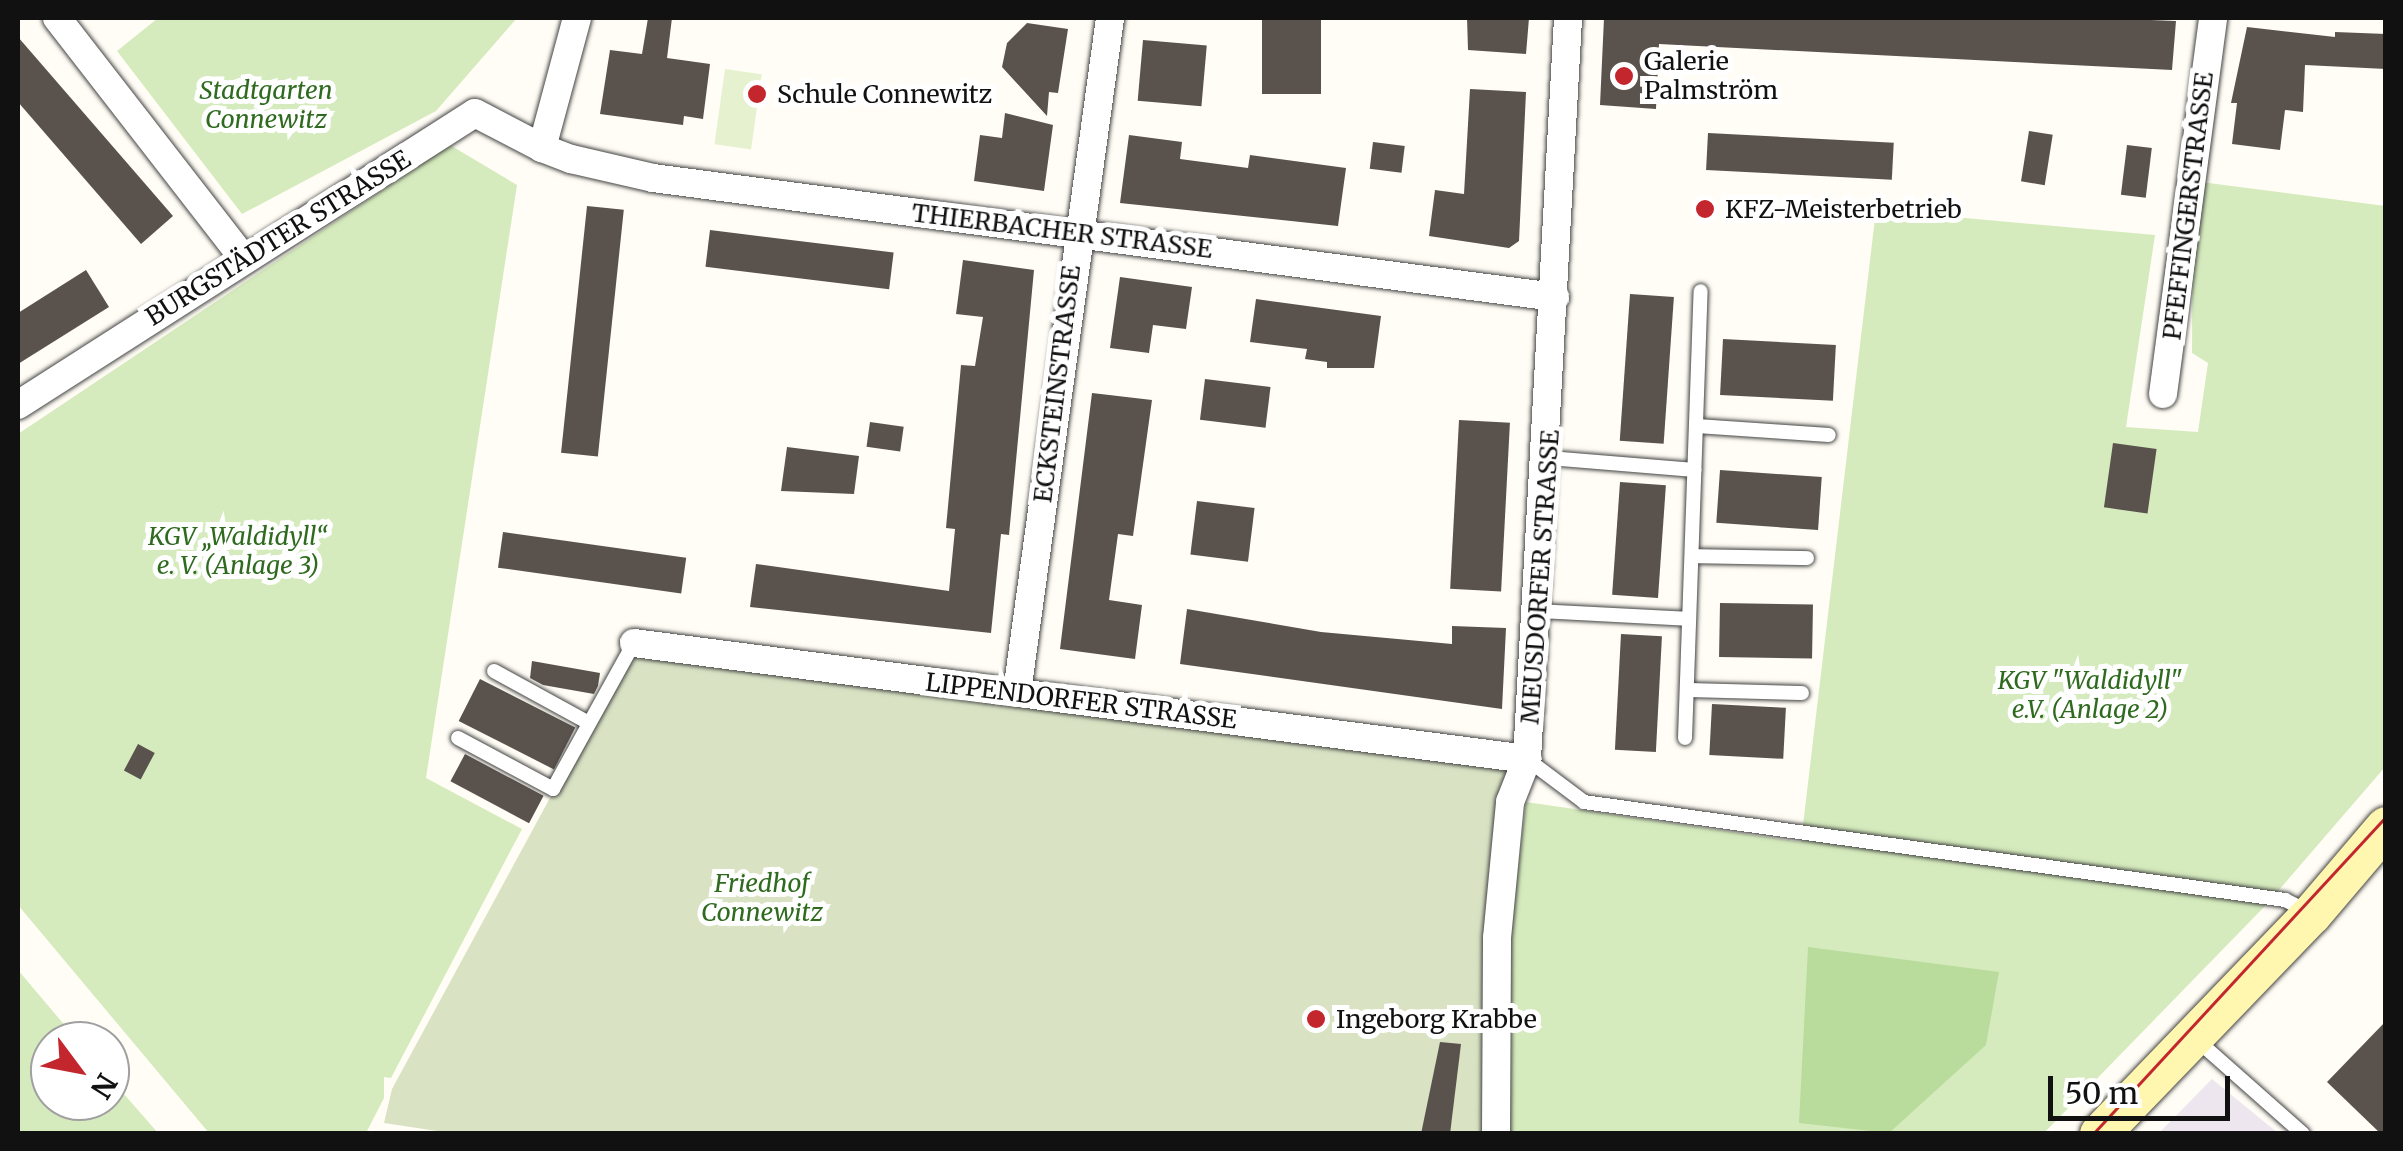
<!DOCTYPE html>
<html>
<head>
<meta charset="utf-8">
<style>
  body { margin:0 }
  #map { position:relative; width:2403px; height:1151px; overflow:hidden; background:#fffdf5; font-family:Merriweather,serif }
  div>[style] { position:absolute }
  .industrial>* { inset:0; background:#eee6ef }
  .green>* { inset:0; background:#d5ebbd }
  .forest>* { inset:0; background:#b9dc9c }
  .cemetery>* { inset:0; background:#d9e3c4 }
  .pitch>* { inset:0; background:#e6f2cf; transform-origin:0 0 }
  .building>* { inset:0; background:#5a524d; transform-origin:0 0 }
  .roads { filter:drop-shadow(0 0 2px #444) drop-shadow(0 0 2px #444) }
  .lane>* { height:14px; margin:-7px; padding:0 7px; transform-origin:7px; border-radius:7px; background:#fff }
  .street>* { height:28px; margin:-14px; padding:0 14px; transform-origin:14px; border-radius:14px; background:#fff }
  .secondary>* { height:40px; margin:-20px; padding:0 20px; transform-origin:20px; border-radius:20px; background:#fff6b0 }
  .tram>* { height:2.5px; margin:-1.25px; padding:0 1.25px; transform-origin:1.25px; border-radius:1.25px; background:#c4262e }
  .dots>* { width:28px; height:28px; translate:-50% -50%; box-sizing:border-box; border:5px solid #fff; border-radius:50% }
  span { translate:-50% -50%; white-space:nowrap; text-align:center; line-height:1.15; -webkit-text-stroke:10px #fff; paint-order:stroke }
  .poi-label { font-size:25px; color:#111 }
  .left { translate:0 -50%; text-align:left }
  .park-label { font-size:25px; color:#2f6b1f; font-style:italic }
  .street-label { font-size:25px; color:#111 }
  .frame { position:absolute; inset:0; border:20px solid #111; pointer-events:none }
  .north { position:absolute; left:30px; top:1021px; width:100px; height:100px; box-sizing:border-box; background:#fff; border:2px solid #a0a0a0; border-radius:50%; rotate:122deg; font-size:28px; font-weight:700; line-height:40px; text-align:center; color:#111 }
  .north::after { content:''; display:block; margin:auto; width:35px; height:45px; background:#c4262e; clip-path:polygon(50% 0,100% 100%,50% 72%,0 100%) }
  .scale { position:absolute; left:2048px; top:1076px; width:182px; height:45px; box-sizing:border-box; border:5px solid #111; border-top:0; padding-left:12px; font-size:30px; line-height:35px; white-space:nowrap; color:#111; -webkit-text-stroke:8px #fff; paint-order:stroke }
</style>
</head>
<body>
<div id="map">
  <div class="industrial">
    <i style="clip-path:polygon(2212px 1079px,2278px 1133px,2159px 1133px)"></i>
  </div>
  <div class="green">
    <i style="clip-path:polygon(158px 18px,517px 18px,436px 111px,242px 214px,117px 51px)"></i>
    <i style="clip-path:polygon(450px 145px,517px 185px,426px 778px,522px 829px,391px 1078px,384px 1077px,384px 1098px,366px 1133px,209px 1133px,18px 905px,18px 434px)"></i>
    <i style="clip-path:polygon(2193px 181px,2385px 206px,2385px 767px,2266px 905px,2044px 1133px,1508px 1134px,1511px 927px,1526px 802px,1801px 842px,1876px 210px,2155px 235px,2126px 427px,2198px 432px,2208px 363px,2192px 353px)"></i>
    <i style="clip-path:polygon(18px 970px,78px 1041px,50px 1041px,50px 1101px,110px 1101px,110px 1078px,158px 1133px,18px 1133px)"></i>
  </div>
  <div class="forest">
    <i style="clip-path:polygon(1808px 947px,1999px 972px,1986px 1045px,1889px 1133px,1799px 1123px)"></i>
  </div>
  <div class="cemetery">
    <i style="clip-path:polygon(634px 643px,1527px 759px,1510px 802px,1496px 1133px,457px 1134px,384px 1123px,392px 1089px)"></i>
  </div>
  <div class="pitch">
    <i style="left:725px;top:69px;width:37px;height:76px;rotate:8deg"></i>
  </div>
  <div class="building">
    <i style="clip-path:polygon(648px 18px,672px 18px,667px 58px,710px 64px,703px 119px,684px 116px,683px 125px,600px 114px,610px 50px,642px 54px)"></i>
    <i style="left:1262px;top:18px;width:59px;height:76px"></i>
    <i style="clip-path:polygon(1467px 18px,1529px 18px,1526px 54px,1468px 50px)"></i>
    <i style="clip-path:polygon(1604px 18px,2101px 18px,2176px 21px,2172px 70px,1659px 44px,1656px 109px,1600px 105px)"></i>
    <i style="clip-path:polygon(1027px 23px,1068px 29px,1058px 93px,1049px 92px,1047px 116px,1002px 67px,1007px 43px)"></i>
    <i style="clip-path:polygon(2247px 27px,2335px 37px,2335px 32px,2386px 34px,2386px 69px,2305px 65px,2303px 112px,2285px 110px,2280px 150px,2232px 144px,2237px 103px,2231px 103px)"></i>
    <i style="clip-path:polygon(18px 37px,173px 216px,141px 244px,18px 102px)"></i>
    <i style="left:1143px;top:40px;width:64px;height:61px;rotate:5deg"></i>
    <i style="clip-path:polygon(1470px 89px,1526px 92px,1519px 241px,1509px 248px,1429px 236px,1435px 190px,1464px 194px)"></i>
    <i style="clip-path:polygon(1005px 113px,1053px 125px,1044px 191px,974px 181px,980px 135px,1002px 138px)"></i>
    <i style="left:2029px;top:131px;width:24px;height:51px;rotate:9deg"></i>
    <i style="left:1708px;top:133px;width:186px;height:37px;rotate:3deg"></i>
    <i style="clip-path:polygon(1129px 135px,1182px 142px,1180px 159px,1248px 168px,1250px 155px,1346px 168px,1338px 226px,1120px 203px)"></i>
    <i style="left:1373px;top:142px;width:32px;height:27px;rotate:7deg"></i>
    <i style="left:2127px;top:145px;width:25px;height:50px;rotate:7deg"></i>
    <i style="left:587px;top:206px;width:37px;height:248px;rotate:6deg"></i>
    <i style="left:710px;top:230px;width:185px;height:37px;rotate:7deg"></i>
    <i style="clip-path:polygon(963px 260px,1034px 270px,1009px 535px,1001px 534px,991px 633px,750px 607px,756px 564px,949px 591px,955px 529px,946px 528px,961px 365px,975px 366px,983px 317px,956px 314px)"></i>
    <i style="clip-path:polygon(86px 270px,109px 307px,18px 364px,18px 313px)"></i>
    <i style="clip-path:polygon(1120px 277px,1192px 287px,1186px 329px,1153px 325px,1149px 353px,1110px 348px)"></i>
    <i style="left:1630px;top:294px;width:44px;height:147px;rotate:4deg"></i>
    <i style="clip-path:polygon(1256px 299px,1381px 316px,1374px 368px,1327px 368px,1327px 362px,1305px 359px,1307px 349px,1250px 342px)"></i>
    <i style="left:1723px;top:339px;width:113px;height:56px;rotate:3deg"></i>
    <i style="left:1205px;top:379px;width:66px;height:41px;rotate:7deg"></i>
    <i style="clip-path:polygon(1092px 393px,1152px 400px,1133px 536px,1118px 534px,1109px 600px,1142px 605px,1135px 659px,1060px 649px)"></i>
    <i style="left:1459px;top:420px;width:51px;height:169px;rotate:3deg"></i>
    <i style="left:870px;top:422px;width:34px;height:25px;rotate:8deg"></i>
    <i style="left:2113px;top:443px;width:44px;height:65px;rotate:8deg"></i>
    <i style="clip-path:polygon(787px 447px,859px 456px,854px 494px,781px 491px)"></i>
    <i style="left:1720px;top:470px;width:102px;height:53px;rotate:4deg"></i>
    <i style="left:1620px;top:482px;width:46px;height:113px;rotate:4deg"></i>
    <i style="left:1197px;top:501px;width:58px;height:54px;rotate:7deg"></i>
    <i style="left:503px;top:532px;width:185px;height:36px;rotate:8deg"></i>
    <i style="left:1720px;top:603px;width:93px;height:54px;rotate:1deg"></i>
    <i style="clip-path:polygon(1187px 609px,1321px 632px,1452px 644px,1452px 626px,1506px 628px,1502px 709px,1180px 664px)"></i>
    <i style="left:1621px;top:634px;width:41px;height:116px;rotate:3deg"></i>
    <i style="clip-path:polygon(532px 661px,600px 673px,598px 686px,594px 694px,543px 685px,530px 678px)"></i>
    <i style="left:480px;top:679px;width:107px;height:47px;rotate:27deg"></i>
    <i style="left:1712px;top:704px;width:74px;height:51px;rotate:3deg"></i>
    <i style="left:138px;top:744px;width:19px;height:30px;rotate:28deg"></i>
    <i style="left:465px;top:754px;width:89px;height:31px;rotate:28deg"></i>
    <i style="clip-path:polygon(2386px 1021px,2386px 1134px,2381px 1134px,2327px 1082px)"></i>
    <i style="clip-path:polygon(1440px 1042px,1461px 1044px,1450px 1134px,1421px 1134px)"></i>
  </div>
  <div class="roads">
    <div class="lane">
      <i style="left:1697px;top:426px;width:132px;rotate:3.9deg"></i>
      <i style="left:1549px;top:458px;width:146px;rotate:4.7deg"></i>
      <i style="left:1692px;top:556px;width:115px;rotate:1deg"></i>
      <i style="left:1538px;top:611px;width:151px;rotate:3deg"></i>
      <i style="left:494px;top:671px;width:108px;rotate:28.7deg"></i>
      <i style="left:1687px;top:690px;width:115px;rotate:1.5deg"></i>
      <i style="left:458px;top:738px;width:108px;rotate:28.2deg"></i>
      <i style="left:553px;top:789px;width:167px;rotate:-61deg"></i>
      <i style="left:1685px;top:738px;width:447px;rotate:-88deg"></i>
      <i style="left:1527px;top:759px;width:71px;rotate:37deg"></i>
      <i style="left:1584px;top:802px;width:708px;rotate:7.96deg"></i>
      <i style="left:2285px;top:900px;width:25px;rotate:27deg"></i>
      <i style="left:2198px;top:1041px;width:140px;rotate:41.5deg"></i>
    </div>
    <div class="street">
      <i style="left:57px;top:18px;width:305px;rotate:52.2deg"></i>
      <i style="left:577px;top:18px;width:135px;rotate:105.1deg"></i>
      <i style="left:542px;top:148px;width:31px;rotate:21deg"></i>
      <i style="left:571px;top:159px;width:84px;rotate:13deg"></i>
      <i style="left:653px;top:178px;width:910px;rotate:7.52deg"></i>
      <i style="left:2163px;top:394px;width:379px;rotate:-82.4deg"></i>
      <i style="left:18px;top:405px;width:542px;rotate:-32.58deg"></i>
      <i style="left:475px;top:113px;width:76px;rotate:27.6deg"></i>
      <i style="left:634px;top:643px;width:901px;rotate:7.4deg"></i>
      <i style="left:1017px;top:692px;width:680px;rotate:-82.14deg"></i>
      <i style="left:1496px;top:1134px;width:196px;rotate:-89.7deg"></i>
      <i style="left:1497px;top:938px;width:137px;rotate:-84.5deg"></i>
      <i style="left:1510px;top:802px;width:46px;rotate:-68.4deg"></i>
      <i style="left:1527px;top:759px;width:742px;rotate:-86.83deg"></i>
    </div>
    <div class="secondary">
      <i style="left:2100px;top:1134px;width:306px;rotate:-46.1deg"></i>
      <i style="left:2312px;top:914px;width:114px;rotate:-49.6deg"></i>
    </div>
  </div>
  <div class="tram">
    <i style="left:2093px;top:1134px;width:432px;rotate:-47.3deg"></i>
  </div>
  <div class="dots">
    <i style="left:1624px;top:76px;background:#c4262e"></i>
    <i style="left:757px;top:94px;background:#c4262e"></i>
    <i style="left:1705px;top:209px;background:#c4262e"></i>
    <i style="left:1316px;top:1019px;background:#c4262e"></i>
  </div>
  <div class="poi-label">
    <span class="left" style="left:1644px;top:76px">Galerie<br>Palmström</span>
    <span class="left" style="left:777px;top:94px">Schule Connewitz</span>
    <span class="left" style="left:1725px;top:209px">KFZ-Meisterbetrieb</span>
    <span class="left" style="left:1336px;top:1019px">Ingeborg Krabbe</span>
  </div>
  <div class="park-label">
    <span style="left:266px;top:105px">Stadtgarten<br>Connewitz</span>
    <span style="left:238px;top:551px">KGV „Waldidyll“<br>e. V. (Anlage 3)</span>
    <span style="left:2090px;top:695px">KGV "Waldidyll"<br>e.V. (Anlage 2)</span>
    <span style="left:762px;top:898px">Friedhof<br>Connewitz</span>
  </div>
  <div class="street-label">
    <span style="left:2188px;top:206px;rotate:-83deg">PFEFFINGERSTRASSE</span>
    <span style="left:1062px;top:231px;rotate:7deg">THIERBACHER STRASSE</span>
    <span style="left:278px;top:238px;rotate:-32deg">BURGSTÄDTER STRASSE</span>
    <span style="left:1057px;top:384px;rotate:-83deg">ECKSTEINSTRASSE</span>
    <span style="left:1540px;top:577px;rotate:-86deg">MEUSDORFER STRASSE</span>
    <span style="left:1081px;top:701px;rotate:7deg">LIPPENDORFER STRASSE</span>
  </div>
  <div class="frame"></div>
  <div class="north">N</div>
  <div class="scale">50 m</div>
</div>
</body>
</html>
